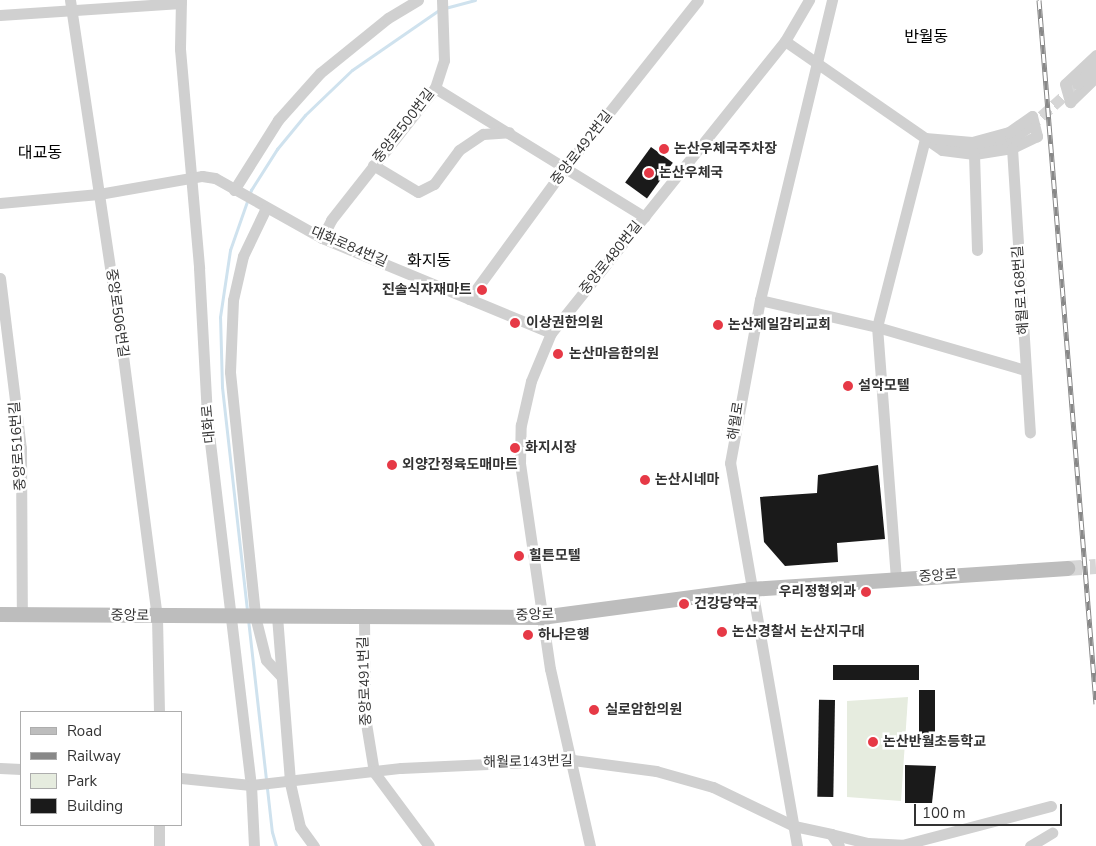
<!DOCTYPE html>
<html>
<head>
<meta charset="utf-8">
<style>
  body { margin:0 }
  #map { position:relative; width:1096px; height:846px; overflow:hidden; background:#fff; font-family:"Nunito Sans","Noto Sans KR",sans-serif }
  div>[style] { position:absolute }
  .green>* { inset:0; background:#e6ecdf }
  .stream>* { height:3px; margin:-1.5px; padding:0 1.5px; transform-origin:1.5px; border-radius:1.5px; background:#cfe2ee }
  .building>* { inset:0; background:#1a1a1a; transform-origin:0 0 }
  .street-tunnel>* { height:11px; margin-top:-5.5px; transform-origin:0; background:repeating-linear-gradient(90deg,#d6d6d6 0 11px,transparent 0 16.5px) }
  .secondary-tunnel>* { height:15px; margin-top:-7.5px; transform-origin:0; background:repeating-linear-gradient(90deg,#d6d6d6 0 15px,transparent 0 23px) }
  .street>* { height:11px; margin:-5.5px; padding:0 5.5px; transform-origin:5.5px; border-radius:5.5px; background:#d0d0d0 }
  .secondary>* { height:15px; margin:-7.5px; padding:0 7.5px; transform-origin:7.5px; border-radius:7.5px; background:#bdbdbd }
  .rail>* { height:5px; margin-top:-2.5px; transform-origin:0; background:repeating-linear-gradient(90deg,#fff 0 9px,#888 0 18px); box-sizing:border-box; border-block:1px solid #888 }
  .dots>* { width:14px; height:14px; translate:-50% -50%; box-sizing:border-box; border:2px solid #fff; border-radius:50% }
  span { translate:-50% -50%; white-space:nowrap; text-align:center; line-height:1.15; -webkit-text-stroke:5px #fff; paint-order:stroke }
  .street-label { font-size:14px; color:#333 }
  .poi-label { font-size:14px; color:#333; font-weight:700 }
  .left { translate:0 -50%; text-align:left }
  .right { translate:-100% -50%; text-align:right }
  .quarter-label { font-size:16px; color:#000 }
  .legend { position:absolute; left:20px; top:711px; width:162px; height:115px; box-sizing:border-box; background:#fff; border:1px solid #adadad; margin:0; padding:6px 9px; list-style:none; font-size:15px; color:#333 }
  .legend li { display:flex; align-items:center; gap:10px; height:25px }
  .legend b { width:25px; border:1px solid #adadad }
  .scale { position:absolute; left:914px; top:804px; width:148px; height:22px; box-sizing:border-box; border:2px solid #333; border-top:0; padding-left:6px; font-size:15px; line-height:18px; white-space:nowrap; color:#333; -webkit-text-stroke:4px #fff; paint-order:stroke }
</style>
</head>
<body>
<div id="map">
  <div class="green">
    <i style="clip-path:polygon(908px 697px,901px 801px,847px 797px,847px 701px)"></i>
  </div>
  <div class="stream">
    <i style="left:445px;top:8px;width:31px;rotate:-15deg"></i>
    <i style="left:247px;top:610px;width:224px;rotate:-96.4deg"></i>
    <i style="left:222px;top:387px;width:70px;rotate:-91.6deg"></i>
    <i style="left:220px;top:317px;width:68px;rotate:-81.5deg"></i>
    <i style="left:230px;top:250px;width:64px;rotate:-70.7deg"></i>
    <i style="left:251px;top:190px;width:49px;rotate:-57.6deg"></i>
    <i style="left:277px;top:149px;width:44px;rotate:-50.5deg"></i>
    <i style="left:305px;top:115px;width:65px;rotate:-43.8deg"></i>
    <i style="left:352px;top:70px;width:106px;rotate:-34.6deg"></i>
    <i style="left:248px;top:619px;width:214px;rotate:83.6deg"></i>
    <i style="left:272px;top:832px;width:15px;rotate:74deg"></i>
  </div>
  <div class="building">
    <i style="left:651px;top:147px;width:27px;height:44px;rotate:36deg"></i>
    <i style="clip-path:polygon(878px 465px,885px 539px,837px 543px,838px 562px,785px 566px,764px 542px,760px 497px,817px 493px,818px 475px)"></i>
    <i style="left:919px;top:665px;width:15px;height:86px;rotate:90deg"></i>
    <i style="left:919px;top:690px;width:16px;height:54px"></i>
    <i style="left:835px;top:700px;width:97px;height:16px;rotate:91deg"></i>
    <i style="clip-path:polygon(905px 765px,936px 766px,932px 803px,905px 803px)"></i>
  </div>
  <div class="street-tunnel">
    <i style="left:1029px;top:127px;width:60px;rotate:-41.6deg"></i>
  </div>
  <div class="secondary-tunnel">
    <i style="left:1067px;top:568px;width:29px;rotate:-4deg"></i>
  </div>
  <div class="street">
    <i style="left:70px;top:0;width:352px;rotate:81.5deg"></i>
    <i style="left:122px;top:348px;width:271px;rotate:82.6deg"></i>
    <i style="left:157px;top:617px;width:95px;rotate:88.8deg"></i>
    <i style="left:181px;top:0;width:49px;rotate:91.2deg"></i>
    <i style="left:180px;top:49px;width:220px;rotate:85deg"></i>
    <i style="left:199px;top:268px;width:149px;rotate:86.9deg"></i>
    <i style="left:207px;top:417px;width:371px;rotate:83.2deg"></i>
    <i style="left:251px;top:785px;width:61px;rotate:87.2deg"></i>
    <i style="left:0;top:15px;width:181px;rotate:-3.8deg"></i>
    <i style="left:785px;top:41px;width:170px;rotate:34.7deg"></i>
    <i style="left:925px;top:138px;width:22px;rotate:22deg"></i>
    <i style="left:945px;top:146px;width:27px;rotate:4deg"></i>
    <i style="left:972px;top:148px;width:40px;rotate:-13deg"></i>
    <i style="left:1011px;top:139px;width:22px;rotate:-34deg"></i>
    <i style="left:1096px;top:55px;width:42px;rotate:136.9deg"></i>
    <i style="left:1065px;top:84px;width:19px;rotate:74deg"></i>
    <i style="left:1070px;top:102px;width:36px;rotate:-44deg"></i>
    <i style="left:1077px;top:84px;width:26px;rotate:-43deg"></i>
    <i style="left:435px;top:88px;width:246px;rotate:31.6deg"></i>
    <i style="left:1032px;top:116px;width:21px;rotate:76deg"></i>
    <i style="left:1037px;top:136px;width:28px;rotate:154deg"></i>
    <i style="left:1012px;top:148px;width:38px;rotate:171deg"></i>
    <i style="left:974px;top:154px;width:32px;rotate:-173deg"></i>
    <i style="left:942px;top:150px;width:21px;rotate:-145deg"></i>
    <i style="left:925px;top:138px;width:47px;rotate:4.9deg"></i>
    <i style="left:972px;top:142px;width:38px;rotate:-15deg"></i>
    <i style="left:1009px;top:132px;width:28px;rotate:-35deg"></i>
    <i style="left:1012px;top:148px;width:285px;rotate:86.4deg"></i>
    <i style="left:974px;top:154px;width:96px;rotate:88.2deg"></i>
    <i style="left:373px;top:165px;width:52px;rotate:31deg"></i>
    <i style="left:418px;top:192px;width:18px;rotate:-27deg"></i>
    <i style="left:434px;top:184px;width:42px;rotate:-53.7deg"></i>
    <i style="left:459px;top:150px;width:29px;rotate:-34deg"></i>
    <i style="left:483px;top:134px;width:26px;rotate:-4deg"></i>
    <i style="left:234px;top:190px;width:83px;rotate:-57.8deg"></i>
    <i style="left:278px;top:120px;width:63px;rotate:-48.2deg"></i>
    <i style="left:320px;top:73px;width:87px;rotate:-39deg"></i>
    <i style="left:388px;top:18px;width:35px;rotate:-31deg"></i>
    <i style="left:0;top:203px;width:99px;rotate:-5.2deg"></i>
    <i style="left:99px;top:194px;width:105px;rotate:-9.9deg"></i>
    <i style="left:202px;top:176px;width:13px;rotate:9deg"></i>
    <i style="left:215px;top:178px;width:123px;rotate:29.3deg"></i>
    <i style="left:322px;top:238px;width:248px;rotate:22.5deg"></i>
    <i style="left:266px;top:208px;width:53px;rotate:115.6deg"></i>
    <i style="left:243px;top:256px;width:45px;rotate:102.8deg"></i>
    <i style="left:233px;top:300px;width:72px;rotate:92.4deg"></i>
    <i style="left:230px;top:372px;width:245px;rotate:84.1deg"></i>
    <i style="left:255px;top:616px;width:45px;rotate:76deg"></i>
    <i style="left:266px;top:660px;width:21px;rotate:47deg"></i>
    <i style="left:322px;top:238px;width:20px;rotate:-63deg"></i>
    <i style="left:331px;top:220px;width:168px;rotate:-51.8deg"></i>
    <i style="left:435px;top:88px;width:29px;rotate:-72deg"></i>
    <i style="left:444px;top:60px;width:60px;rotate:-91.9deg"></i>
    <i style="left:0;top:278px;width:171px;rotate:83deg"></i>
    <i style="left:21px;top:448px;width:166px;rotate:89.7deg"></i>
    <i style="left:469px;top:299px;width:162px;rotate:-53.8deg"></i>
    <i style="left:565px;top:168px;width:214px;rotate:-51.6deg"></i>
    <i style="left:760px;top:300px;width:120px;rotate:13deg"></i>
    <i style="left:877px;top:327px;width:154px;rotate:16.2deg"></i>
    <i style="left:896px;top:579px;width:253px;rotate:-94.3deg"></i>
    <i style="left:877px;top:327px;width:195px;rotate:-75.7deg"></i>
    <i style="left:277px;top:616px;width:168px;rotate:85.5deg"></i>
    <i style="left:290px;top:783px;width:45px;rotate:77.2deg"></i>
    <i style="left:300px;top:827px;width:24px;rotate:54deg"></i>
    <i style="left:364px;top:617px;width:100px;rotate:89.4deg"></i>
    <i style="left:365px;top:717px;width:56px;rotate:80.7deg"></i>
    <i style="left:374px;top:772px;width:92px;rotate:53.4deg"></i>
    <i style="left:0;top:768px;width:21px;rotate:3deg"></i>
    <i style="left:181px;top:778px;width:70px;rotate:5.7deg"></i>
    <i style="left:251px;top:785px;width:151px;rotate:-6.5deg"></i>
    <i style="left:401px;top:768px;width:172px;rotate:-2.7deg"></i>
    <i style="left:573px;top:760px;width:84px;rotate:7.5deg"></i>
    <i style="left:656px;top:771px;width:59px;rotate:15.7deg"></i>
    <i style="left:713px;top:787px;width:90px;rotate:25.7deg"></i>
    <i style="left:794px;top:826px;width:38px;rotate:12deg"></i>
    <i style="left:831px;top:834px;width:14px;rotate:56deg"></i>
    <i style="left:831px;top:834px;width:38px;rotate:14deg"></i>
    <i style="left:868px;top:843px;width:34px;rotate:3deg"></i>
    <i style="left:902px;top:845px;width:154px;rotate:-14.7deg"></i>
    <i style="left:159px;top:846px;width:21px;rotate:-90deg"></i>
    <i style="left:590px;top:846px;width:181px;rotate:-102.7deg"></i>
    <i style="left:550px;top:669px;width:207px;rotate:-98.3deg"></i>
    <i style="left:520px;top:464px;width:39px;rotate:-89deg"></i>
    <i style="left:521px;top:425px;width:45px;rotate:-77.2deg"></i>
    <i style="left:531px;top:381px;width:52px;rotate:-67.4deg"></i>
    <i style="left:551px;top:333px;width:374px;rotate:-51.3deg"></i>
    <i style="left:785px;top:41px;width:48px;rotate:-59.7deg"></i>
    <i style="left:797px;top:846px;width:389px;rotate:-99.9deg"></i>
    <i style="left:730px;top:463px;width:166px;rotate:-79.6deg"></i>
    <i style="left:760px;top:300px;width:309px;rotate:-76.5deg"></i>
    <i style="left:1030px;top:846px;width:26px;rotate:-31deg"></i>
  </div>
  <div class="secondary">
    <i style="left:0;top:614px;width:541px;rotate:0.32deg"></i>
    <i style="left:541px;top:617px;width:211px;rotate:-7.6deg"></i>
    <i style="left:750px;top:589px;width:318px;rotate:-3.8deg"></i>
  </div>
  <div class="rail">
    <i style="left:1039px;top:0;width:706px;rotate:85.37deg"></i>
  </div>
  <div class="dots">
    <i style="left:664px;top:149px;background:#e63946"></i>
    <i style="left:649px;top:173px;background:#e63946"></i>
    <i style="left:482px;top:290px;background:#e63946"></i>
    <i style="left:515px;top:323px;background:#e63946"></i>
    <i style="left:718px;top:325px;background:#e63946"></i>
    <i style="left:558px;top:354px;background:#e63946"></i>
    <i style="left:848px;top:386px;background:#e63946"></i>
    <i style="left:515px;top:448px;background:#e63946"></i>
    <i style="left:392px;top:465px;background:#e63946"></i>
    <i style="left:645px;top:480px;background:#e63946"></i>
    <i style="left:519px;top:556px;background:#e63946"></i>
    <i style="left:866px;top:592px;background:#e63946"></i>
    <i style="left:684px;top:604px;background:#e63946"></i>
    <i style="left:722px;top:632px;background:#e63946"></i>
    <i style="left:528px;top:635px;background:#e63946"></i>
    <i style="left:594px;top:710px;background:#e63946"></i>
    <i style="left:873px;top:742px;background:#e63946"></i>
  </div>
  <div class="street-label">
    <span style="left:404px;top:126px;rotate:-52deg">중앙로500번길</span>
    <span style="left:582px;top:148px;rotate:-52deg">중앙로492번길</span>
    <span style="left:349px;top:247px;rotate:23deg">대화로84번길</span>
    <span style="left:611px;top:258px;rotate:-51deg">중앙로480번길</span>
    <span style="left:1021px;top:290px;rotate:-94deg">해월로168번길</span>
    <span style="left:117px;top:313px;rotate:82deg">중앙로506번길</span>
    <span style="left:736px;top:421px;rotate:-81deg">해월로</span>
    <span style="left:209px;top:424px;rotate:-95deg">대화로</span>
    <span style="left:18px;top:446px;rotate:-94deg">중앙로516번길</span>
    <span style="left:938px;top:576px;rotate:-4deg">중앙로</span>
    <span style="left:535px;top:615px;rotate:-2deg">중앙로</span>
    <span style="left:130px;top:616px;rotate:1deg">중앙로</span>
    <span style="left:365px;top:681px;rotate:-92deg">중앙로491번길</span>
    <span style="left:528px;top:762px;rotate:-1deg">해월로143번길</span>
  </div>
  <div class="poi-label">
    <span class="left" style="left:674px;top:149px">논산우체국주차장</span>
    <span class="left" style="left:659px;top:173px">논산우체국</span>
    <span class="right" style="left:472px;top:290px">진솔식자재마트</span>
    <span class="left" style="left:526px;top:323px">이상권한의원</span>
    <span class="left" style="left:728px;top:325px">논산제일감리교회</span>
    <span class="left" style="left:569px;top:354px">논산마음한의원</span>
    <span class="left" style="left:858px;top:386px">설악모텔</span>
    <span class="left" style="left:525px;top:448px">화지시장</span>
    <span class="left" style="left:402px;top:465px">외양간정육도매마트</span>
    <span class="left" style="left:655px;top:480px">논산시네마</span>
    <span class="left" style="left:529px;top:556px">힐튼모텔</span>
    <span class="right" style="left:856px;top:592px">우리정형외과</span>
    <span class="left" style="left:694px;top:604px">건강당약국</span>
    <span class="left" style="left:732px;top:632px">논산경찰서 논산지구대</span>
    <span class="left" style="left:538px;top:635px">하나은행</span>
    <span class="left" style="left:605px;top:710px">실로암한의원</span>
    <span class="left" style="left:883px;top:742px">논산반월초등학교</span>
  </div>
  <div class="quarter-label">
    <span style="left:926px;top:37px">반월동</span>
    <span style="left:40px;top:153px">대교동</span>
    <span style="left:429px;top:261px">화지동</span>
  </div>
  <ul class="legend">
  <li><b style="height:6px;background:#bdbdbd"></b>Road</li>
  <li><b style="height:6px;background:#888"></b>Railway</li>
  <li><b style="height:14px;background:#e6ecdf"></b>Park</li>
  <li><b style="height:14px;background:#1a1a1a"></b>Building</li>
  </ul>
  <div class="scale">100 m</div>
</div>
</body>
</html>
